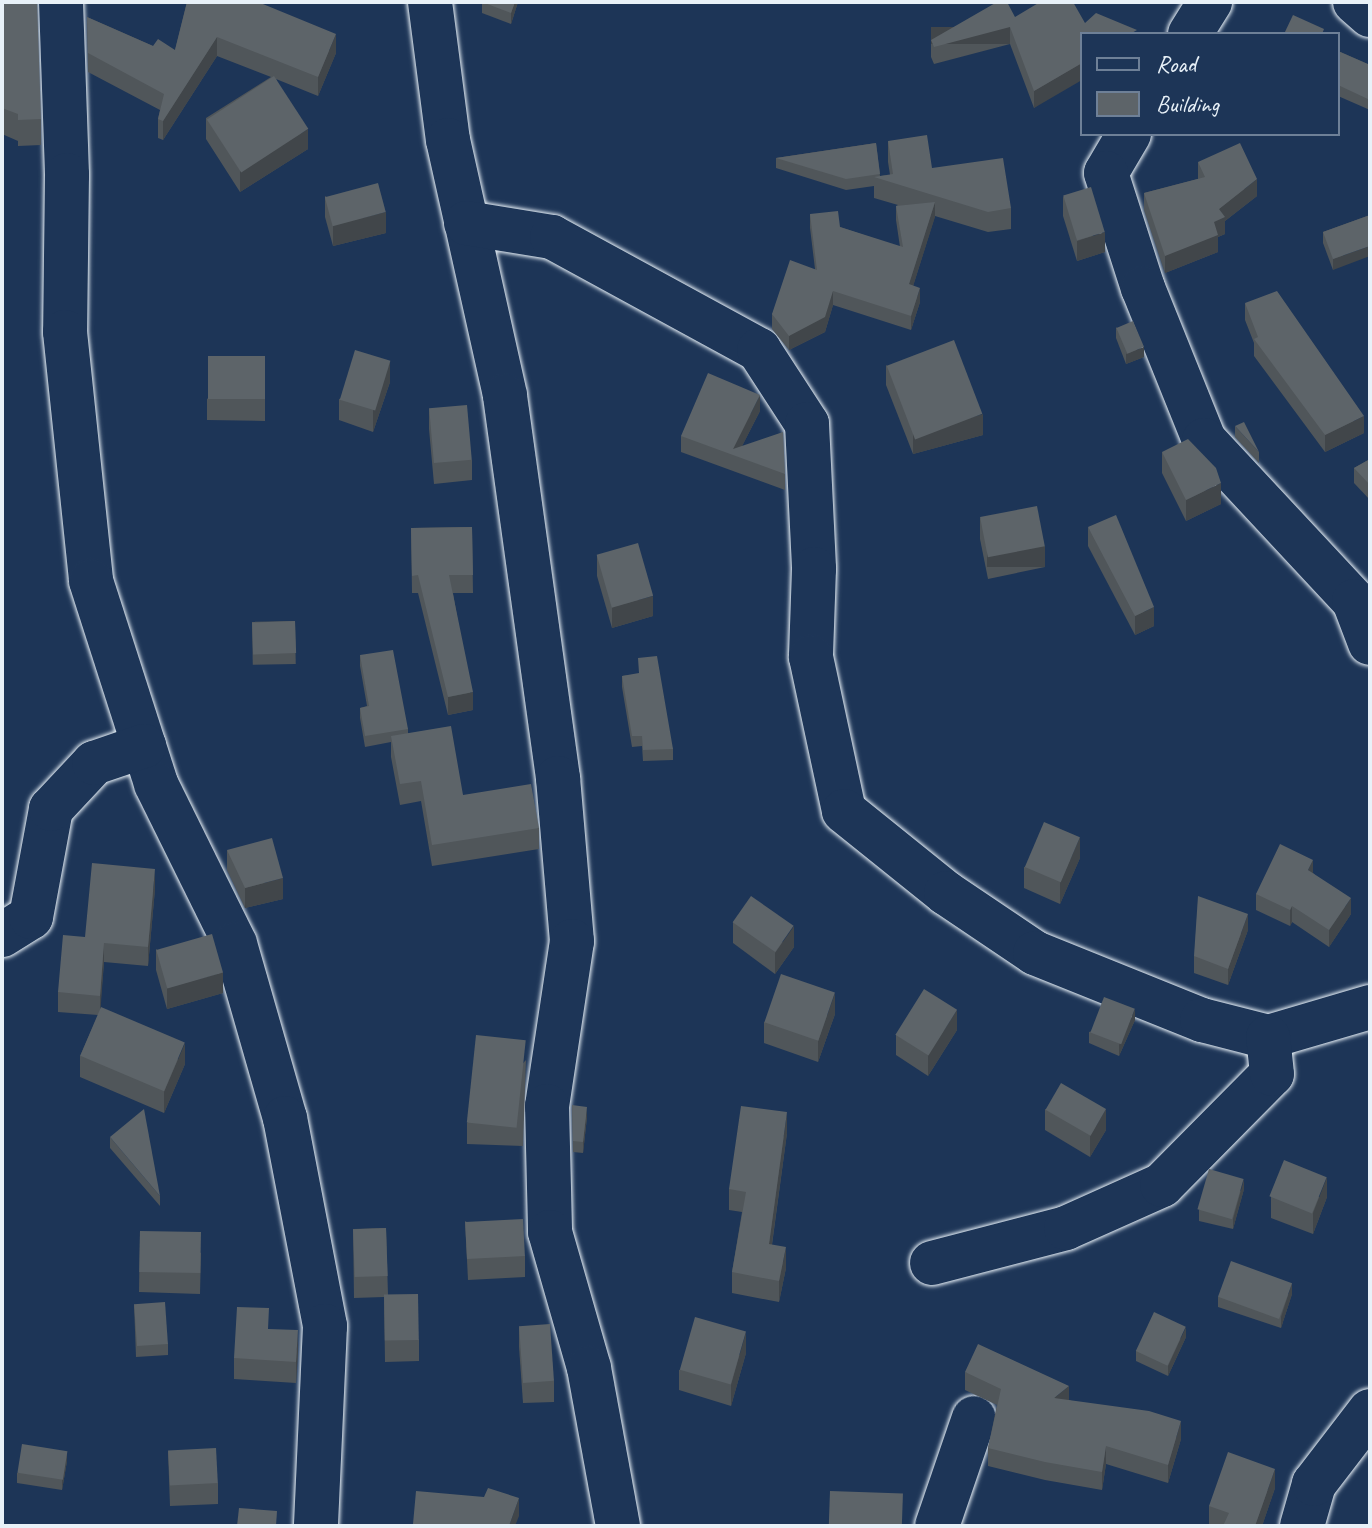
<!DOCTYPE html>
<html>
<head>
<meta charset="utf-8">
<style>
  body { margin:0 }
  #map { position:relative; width:1372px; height:1528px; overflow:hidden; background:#1d3557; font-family:Caveat,sans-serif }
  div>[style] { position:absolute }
  .roads { filter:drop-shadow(0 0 2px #e8f1f8) drop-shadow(0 0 2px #e8f1f8) }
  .minor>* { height:44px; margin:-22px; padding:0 22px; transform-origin:22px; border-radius:22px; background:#1d3557 }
  .wall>* { inset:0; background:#50565a; transform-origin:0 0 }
  .shaded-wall>* { inset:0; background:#41464a; transform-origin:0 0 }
  .building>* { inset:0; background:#5d6469; transform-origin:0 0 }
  span { translate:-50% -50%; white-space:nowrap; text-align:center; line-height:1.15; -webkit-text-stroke:8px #1d3557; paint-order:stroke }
  .frame { position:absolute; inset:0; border:4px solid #e8f1f8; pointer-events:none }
  .legend { position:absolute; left:1080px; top:32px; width:260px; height:104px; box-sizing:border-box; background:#1d3557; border:2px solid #6e8097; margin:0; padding:10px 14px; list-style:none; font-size:24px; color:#e8f1f8 }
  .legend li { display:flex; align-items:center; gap:16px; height:40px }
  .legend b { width:40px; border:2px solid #6e8097 }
</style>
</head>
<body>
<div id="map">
  <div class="roads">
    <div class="minor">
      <i style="left:61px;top:2px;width:173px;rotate:88deg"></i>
      <i style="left:67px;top:175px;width:157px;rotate:90.7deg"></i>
      <i style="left:65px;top:332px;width:250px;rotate:84deg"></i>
      <i style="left:91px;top:581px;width:213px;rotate:72.2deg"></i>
      <i style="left:156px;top:784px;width:178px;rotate:63.7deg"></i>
      <i style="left:235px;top:944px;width:181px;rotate:74deg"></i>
      <i style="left:285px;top:1118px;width:212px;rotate:79.1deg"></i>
      <i style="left:325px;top:1326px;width:200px;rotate:92.6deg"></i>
      <i style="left:430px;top:2px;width:139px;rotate:82.6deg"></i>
      <i style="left:448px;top:140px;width:262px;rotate:77.4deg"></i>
      <i style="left:505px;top:396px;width:386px;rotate:82.1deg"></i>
      <i style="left:558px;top:778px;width:164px;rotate:85.1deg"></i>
      <i style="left:572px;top:941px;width:167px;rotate:98.6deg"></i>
      <i style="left:547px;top:1106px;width:126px;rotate:88.6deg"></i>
      <i style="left:550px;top:1232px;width:141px;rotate:74deg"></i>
      <i style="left:589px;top:1368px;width:161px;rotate:79.6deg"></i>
      <i style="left:1355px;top:2px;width:20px;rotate:41deg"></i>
      <i style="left:1190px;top:34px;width:38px;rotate:-58deg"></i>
      <i style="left:1129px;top:134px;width:45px;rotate:120.5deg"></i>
      <i style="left:1106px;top:173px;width:121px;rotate:72.2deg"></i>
      <i style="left:1143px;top:288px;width:164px;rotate:68.1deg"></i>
      <i style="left:1204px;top:440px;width:220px;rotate:47deg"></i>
      <i style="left:1354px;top:601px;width:45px;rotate:69.1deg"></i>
      <i style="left:466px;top:223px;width:87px;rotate:9.2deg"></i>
      <i style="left:552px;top:237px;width:236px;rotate:28.6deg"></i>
      <i style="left:759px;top:350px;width:88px;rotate:57deg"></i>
      <i style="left:807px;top:424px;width:145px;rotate:87.2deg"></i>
      <i style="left:814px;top:569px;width:88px;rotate:92deg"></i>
      <i style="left:811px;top:657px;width:157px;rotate:77.9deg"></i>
      <i style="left:844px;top:811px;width:131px;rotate:38.8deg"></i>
      <i style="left:946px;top:893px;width:107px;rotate:34deg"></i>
      <i style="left:1035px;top:953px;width:180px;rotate:21.9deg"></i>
      <i style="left:1202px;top:1020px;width:68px;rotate:14.4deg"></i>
      <i style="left:1268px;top:1037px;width:106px;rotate:-16.4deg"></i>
      <i style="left:2px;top:935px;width:34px;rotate:-32deg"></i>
      <i style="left:31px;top:917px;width:110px;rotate:-79.5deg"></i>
      <i style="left:51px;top:809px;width:63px;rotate:-46.9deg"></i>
      <i style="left:94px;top:763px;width:53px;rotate:-18.8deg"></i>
      <i style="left:932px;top:1263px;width:138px;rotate:-14.6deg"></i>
      <i style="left:1066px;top:1228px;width:105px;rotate:-24.1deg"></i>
      <i style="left:1162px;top:1185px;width:156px;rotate:-45.3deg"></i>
      <i style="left:1272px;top:1074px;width:37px;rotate:-96deg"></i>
      <i style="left:937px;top:1526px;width:114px;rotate:-71.1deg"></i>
      <i style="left:1302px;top:1526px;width:44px;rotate:-74.1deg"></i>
      <i style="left:1314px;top:1484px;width:92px;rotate:-52.5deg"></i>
    </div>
  </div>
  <div class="wall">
    <i style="clip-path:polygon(2px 2px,41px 119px,41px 145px,18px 146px,18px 141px,2px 134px)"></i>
    <i style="clip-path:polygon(187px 2px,336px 53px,318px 96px,276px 79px,308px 149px,240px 192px,206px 139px,206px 118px,271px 77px,217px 56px,163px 140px,158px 138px,158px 119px,160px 110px,88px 72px,87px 17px,153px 46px,175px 50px)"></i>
    <i style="clip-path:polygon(482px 2px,518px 2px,511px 24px,482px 13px)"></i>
    <i style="clip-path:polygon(1015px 17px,1085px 23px,1137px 34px,1034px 108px,1010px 44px,934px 64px,931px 57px,931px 40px)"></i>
    <i style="clip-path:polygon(1338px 51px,1370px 65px,1370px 110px,1338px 96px)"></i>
    <i style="clip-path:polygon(888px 141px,932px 168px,1011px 208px,1011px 229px,988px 232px,935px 216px,913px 286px,920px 302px,911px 330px,833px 305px,825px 332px,789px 350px,772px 329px,772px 314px,815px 269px,810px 228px,810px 214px,840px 227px,900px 247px,896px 220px,896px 206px,898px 205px,874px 198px,874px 186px,846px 190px,776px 168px,776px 158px,876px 143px,880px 176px,890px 175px,888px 162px)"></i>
    <i style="clip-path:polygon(1198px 162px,1257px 196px,1225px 221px,1225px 234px,1218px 237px,1218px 252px,1165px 273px,1144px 210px,1144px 193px,1198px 179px)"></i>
    <i style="clip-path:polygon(325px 196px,386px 233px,333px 246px,325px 217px)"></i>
    <i style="clip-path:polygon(1063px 196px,1105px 252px,1077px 261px,1063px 216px)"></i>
    <i style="clip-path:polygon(1370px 215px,1333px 270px,1323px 243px,1323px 232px)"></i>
    <i style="clip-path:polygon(1245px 303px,1364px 433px,1325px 452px,1254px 356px,1254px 343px,1245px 320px)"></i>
    <i style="clip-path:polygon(1116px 327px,1144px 357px,1126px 364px,1116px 338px)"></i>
    <i style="clip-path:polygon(265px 356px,265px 421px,207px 420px,207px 399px)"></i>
    <i style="clip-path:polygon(886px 365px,983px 435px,913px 454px,886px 385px)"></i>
    <i style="clip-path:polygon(390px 382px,373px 432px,339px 420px,339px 399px)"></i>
    <i style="clip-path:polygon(429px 408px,472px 460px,472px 480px,434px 484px,429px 429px)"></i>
    <i style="clip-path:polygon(760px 411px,742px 446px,785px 474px,785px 490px,681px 452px,681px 436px)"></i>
    <i style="clip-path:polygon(1235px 426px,1259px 452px,1259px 463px,1235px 437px)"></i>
    <i style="clip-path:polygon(1162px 452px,1221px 504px,1186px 521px,1162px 473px)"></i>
    <i style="clip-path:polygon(1370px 459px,1370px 500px,1354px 483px,1354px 468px)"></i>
    <i style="clip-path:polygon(980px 518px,1045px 567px,988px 579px,980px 539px)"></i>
    <i style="clip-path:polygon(472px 527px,473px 593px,453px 593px,473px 710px,448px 715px,418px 593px,412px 593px,411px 528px)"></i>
    <i style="clip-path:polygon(1088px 527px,1154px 626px,1135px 635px,1088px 546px)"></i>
    <i style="clip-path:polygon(597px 555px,653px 616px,612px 628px,597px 576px)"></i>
    <i style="left:295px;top:621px;width:43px;height:43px;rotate:89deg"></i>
    <i style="clip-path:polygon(360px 655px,408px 729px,408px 733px,463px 795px,539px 828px,539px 849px,432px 866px,421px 801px,400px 805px,391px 757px,391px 742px,365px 747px,360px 718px,360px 708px,367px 706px,360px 666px)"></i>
    <i style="clip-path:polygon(639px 674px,673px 749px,673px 760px,643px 761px,642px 746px,632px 747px,622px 687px,622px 676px)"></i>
    <i style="clip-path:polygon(227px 850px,283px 899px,245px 908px,227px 870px)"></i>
    <i style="clip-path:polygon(1080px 858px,1060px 904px,1024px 888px,1024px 867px)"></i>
    <i style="clip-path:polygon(1313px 873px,1351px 914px,1329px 947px,1292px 922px,1290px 926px,1256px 910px,1256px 894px)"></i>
    <i style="clip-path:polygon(155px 889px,148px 966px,104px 962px,100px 1009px,185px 1064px,164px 1113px,80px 1077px,80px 1056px,98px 1015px,58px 1012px,58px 992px,85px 937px)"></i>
    <i style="clip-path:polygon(733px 922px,794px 947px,775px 974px,733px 943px)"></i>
    <i style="clip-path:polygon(1248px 930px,1228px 985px,1194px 973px,1194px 956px)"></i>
    <i style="clip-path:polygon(156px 949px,223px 993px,167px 1009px,156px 970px)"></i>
    <i style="clip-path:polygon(835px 1014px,818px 1062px,764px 1043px,764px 1022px)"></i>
    <i style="clip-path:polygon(1135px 1020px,1119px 1056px,1089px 1043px,1089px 1032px)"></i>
    <i style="clip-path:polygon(957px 1030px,928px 1076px,896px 1055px,896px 1035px)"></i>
    <i style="clip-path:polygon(526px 1060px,523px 1146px,467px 1144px,467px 1123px)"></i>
    <i style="clip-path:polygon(572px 1105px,587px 1117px,583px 1153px,573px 1152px)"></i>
    <i style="clip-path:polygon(1045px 1109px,1106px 1130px,1090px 1157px,1045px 1130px)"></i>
    <i style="clip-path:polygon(787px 1133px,772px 1245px,786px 1268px,779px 1302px,732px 1293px,732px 1272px,742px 1212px,729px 1210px,729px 1189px)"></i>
    <i style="clip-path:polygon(110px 1137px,160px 1196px,160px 1206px,110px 1148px)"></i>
    <i style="clip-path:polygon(1244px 1189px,1233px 1229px,1199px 1221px,1199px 1210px)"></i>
    <i style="clip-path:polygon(1271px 1197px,1327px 1197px,1313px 1234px,1271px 1218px)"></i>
    <i style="clip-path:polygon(465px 1221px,525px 1256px,525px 1277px,468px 1280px)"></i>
    <i style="clip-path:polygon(386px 1228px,388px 1295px,419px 1340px,419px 1361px,385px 1362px,384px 1297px,354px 1298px,353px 1229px)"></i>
    <i style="clip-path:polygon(140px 1231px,201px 1253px,200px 1294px,139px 1292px)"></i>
    <i style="clip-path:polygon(1292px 1294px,1281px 1328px,1218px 1307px,1218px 1297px)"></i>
    <i style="clip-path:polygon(134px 1304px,168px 1344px,168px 1355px,136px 1357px)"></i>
    <i style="clip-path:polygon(519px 1326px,554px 1381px,554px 1402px,523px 1403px,519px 1347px)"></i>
    <i style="clip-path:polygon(269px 1329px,298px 1351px,296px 1383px,234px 1379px,234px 1358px)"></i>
    <i style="clip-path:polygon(1186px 1337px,1168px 1376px,1136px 1361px,1136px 1351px)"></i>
    <i style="clip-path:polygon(746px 1353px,731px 1406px,679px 1390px,679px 1370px)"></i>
    <i style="clip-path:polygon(965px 1372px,1069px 1400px,1181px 1439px,1168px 1483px,1106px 1464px,1102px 1490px,1045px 1480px,988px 1466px,988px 1448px,997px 1405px,965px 1390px)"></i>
    <i style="clip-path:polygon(168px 1451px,218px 1483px,218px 1504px,170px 1506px)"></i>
    <i style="clip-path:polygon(67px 1461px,62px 1490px,17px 1483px,17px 1473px)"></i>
    <i style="clip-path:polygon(1275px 1488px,1262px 1526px,1209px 1525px,1209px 1506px)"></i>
  </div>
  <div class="shaded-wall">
    <i style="clip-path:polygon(515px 2px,518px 2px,511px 24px,511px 13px)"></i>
    <i style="left:1010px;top:27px;width:17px;height:79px;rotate:90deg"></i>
    <i style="clip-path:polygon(336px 34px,336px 53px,318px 96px,318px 77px)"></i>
    <i style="clip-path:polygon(217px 37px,217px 56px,163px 140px,163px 121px)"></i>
    <i style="clip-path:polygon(1082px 63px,1082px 80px,1034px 108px,1034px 91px)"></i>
    <i style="clip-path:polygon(308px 129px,308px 149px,240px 192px,240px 171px)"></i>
    <i style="clip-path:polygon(1257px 179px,1257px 196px,1225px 221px,1225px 234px,1218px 237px,1218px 252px,1165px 273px,1165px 256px,1214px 222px,1219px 209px)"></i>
    <i style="clip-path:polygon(935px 202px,935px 217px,909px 299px,909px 284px)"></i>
    <i style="clip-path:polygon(386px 212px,386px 233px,333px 246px,333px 225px)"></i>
    <i style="clip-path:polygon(1105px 232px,1105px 252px,1077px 261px,1077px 241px)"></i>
    <i style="clip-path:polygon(1370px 246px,1370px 256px,1333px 270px,1333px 259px)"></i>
    <i style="clip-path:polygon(920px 288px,920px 302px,911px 330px,911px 316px)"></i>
    <i style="clip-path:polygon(833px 291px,833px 305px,825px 332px,789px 350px,789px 336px)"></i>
    <i style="clip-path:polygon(1144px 347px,1144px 357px,1126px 364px,1126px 354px)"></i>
    <i style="clip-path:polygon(390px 361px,390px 382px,373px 432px,373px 411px)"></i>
    <i style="clip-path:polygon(760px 395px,760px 411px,737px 456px,733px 449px)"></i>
    <i style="clip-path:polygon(983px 414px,983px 435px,913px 454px,913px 434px)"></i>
    <i style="clip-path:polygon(1364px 416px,1364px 433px,1325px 452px,1325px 435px)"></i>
    <i style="clip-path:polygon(1221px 483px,1221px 504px,1186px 521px,1186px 500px)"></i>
    <i style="left:1045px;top:546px;width:21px;height:58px;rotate:90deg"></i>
    <i style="clip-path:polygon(653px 596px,653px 616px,612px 628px,612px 607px)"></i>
    <i style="clip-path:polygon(1154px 607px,1154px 626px,1135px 635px,1135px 616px)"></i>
    <i style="clip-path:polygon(473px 692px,473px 710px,448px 715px,448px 697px)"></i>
    <i style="clip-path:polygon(1080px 837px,1080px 858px,1060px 904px,1060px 883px)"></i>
    <i style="clip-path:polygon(1313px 860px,1313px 876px,1308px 870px)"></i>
    <i style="clip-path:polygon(155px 869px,155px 889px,148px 966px,148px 947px)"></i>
    <i style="clip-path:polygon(283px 878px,283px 899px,245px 908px,245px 888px)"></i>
    <i style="clip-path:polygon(1351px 898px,1351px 914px,1329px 947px,1329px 930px)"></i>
    <i style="clip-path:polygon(1292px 906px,1292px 922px,1290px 926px,1290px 910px)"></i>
    <i style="clip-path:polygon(1248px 914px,1248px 930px,1228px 985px,1228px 969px)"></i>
    <i style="clip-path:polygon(794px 926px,794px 947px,775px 974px,775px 953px)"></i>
    <i style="clip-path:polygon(104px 943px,104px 962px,100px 1016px,100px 996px)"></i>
    <i style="clip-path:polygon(223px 972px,223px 993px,167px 1009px,167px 988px)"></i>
    <i style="clip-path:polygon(835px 993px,835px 1014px,818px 1062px,818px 1041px)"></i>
    <i style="clip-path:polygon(1135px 1009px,1135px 1020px,1119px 1056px,1119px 1045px)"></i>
    <i style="clip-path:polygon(957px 1010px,957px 1030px,928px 1076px,928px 1055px)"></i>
    <i style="clip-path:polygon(185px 1043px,185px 1064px,164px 1113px,164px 1092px)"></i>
    <i style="clip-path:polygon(587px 1107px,587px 1117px,583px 1153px,583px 1142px)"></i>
    <i style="clip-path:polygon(1106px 1109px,1106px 1130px,1090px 1157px,1090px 1136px)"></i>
    <i style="clip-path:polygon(787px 1112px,787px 1133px,769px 1265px,769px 1244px)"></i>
    <i style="clip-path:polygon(1327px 1177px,1327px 1197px,1313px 1234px,1313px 1213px)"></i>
    <i style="clip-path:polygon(1244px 1179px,1244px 1189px,1233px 1229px,1233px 1219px)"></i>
    <i style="clip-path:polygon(786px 1247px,786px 1268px,779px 1302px,779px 1281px)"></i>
    <i style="clip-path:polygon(1292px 1283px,1292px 1294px,1281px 1328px,1281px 1317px)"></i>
    <i style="clip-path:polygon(1186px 1327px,1186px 1337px,1168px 1376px,1168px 1366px)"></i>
    <i style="clip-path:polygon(298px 1330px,298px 1351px,296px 1383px,296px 1362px)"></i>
    <i style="clip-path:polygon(746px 1332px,746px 1353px,731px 1406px,731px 1385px)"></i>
    <i style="clip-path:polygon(1069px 1386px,1069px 1404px,1054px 1398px)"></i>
    <i style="clip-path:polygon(1181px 1421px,1181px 1439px,1168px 1483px,1168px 1465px)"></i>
    <i style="clip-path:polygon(1106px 1446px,1106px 1464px,1102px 1490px,1102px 1472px)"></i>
    <i style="clip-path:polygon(67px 1451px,67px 1461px,62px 1490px,62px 1480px)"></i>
    <i style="clip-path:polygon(1275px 1469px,1275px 1488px,1262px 1526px,1255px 1526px)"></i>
    <i style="clip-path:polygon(519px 1498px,519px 1516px,515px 1526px,509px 1526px)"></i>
  </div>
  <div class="building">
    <i style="clip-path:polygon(2px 2px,37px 2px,41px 119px,18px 120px,18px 114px,2px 108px)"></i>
    <i style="clip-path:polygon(187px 2px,258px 2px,336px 34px,318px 77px,217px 37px,163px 121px,158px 119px,164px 94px,88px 53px,87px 17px,153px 46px,158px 39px,175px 50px)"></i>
    <i style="clip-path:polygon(482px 2px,515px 2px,511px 13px)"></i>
    <i style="clip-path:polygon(997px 2px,1007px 2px,1015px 17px,1040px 2px,1073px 2px,1085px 23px,1096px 13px,1137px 30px,1130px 34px,1082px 34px,1082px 63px,1034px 91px,1010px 27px,934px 47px,931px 40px)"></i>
    <i style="clip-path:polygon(1293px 15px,1324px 29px,1322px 34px,1284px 34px)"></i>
    <i style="clip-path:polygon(1338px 51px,1370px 65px,1370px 100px,1338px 85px)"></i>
    <i style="left:274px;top:76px;width:63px;height:80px;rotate:57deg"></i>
    <i style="clip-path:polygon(927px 135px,932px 168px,1003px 158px,1011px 208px,988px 212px,874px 177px,893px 174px,888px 141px)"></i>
    <i style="clip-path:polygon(876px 143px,880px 174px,846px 179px,776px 158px)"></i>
    <i style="clip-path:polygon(1240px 143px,1257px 179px,1219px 209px,1225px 217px,1214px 222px,1218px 235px,1165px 256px,1144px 193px,1205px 177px,1198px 162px)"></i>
    <i style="left:378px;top:183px;width:30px;height:55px;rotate:75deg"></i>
    <i style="left:1091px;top:187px;width:47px;height:29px;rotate:73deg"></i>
    <i style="clip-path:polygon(935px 202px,909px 284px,920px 288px,911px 316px,833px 291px,825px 317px,789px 336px,772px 314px,790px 260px,817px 270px,810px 214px,838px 211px,840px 227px,903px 247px,896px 206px)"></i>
    <i style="clip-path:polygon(1370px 215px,1370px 246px,1333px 259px,1323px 232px)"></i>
    <i style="clip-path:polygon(1277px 291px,1364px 416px,1325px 435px,1254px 339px,1258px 337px,1245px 303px)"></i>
    <i style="left:1133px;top:321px;width:28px;height:18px;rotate:67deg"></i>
    <i style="left:954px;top:340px;width:79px;height:72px;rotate:69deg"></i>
    <i style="left:355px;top:350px;width:37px;height:52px;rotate:17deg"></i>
    <i style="left:208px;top:356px;width:57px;height:43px"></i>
    <i style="clip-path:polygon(708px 373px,760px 395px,733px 449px,783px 432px,785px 474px,681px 436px)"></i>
    <i style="left:467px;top:405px;width:55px;height:38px;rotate:85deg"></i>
    <i style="clip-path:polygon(1244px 422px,1259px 452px,1235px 426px)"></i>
    <i style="clip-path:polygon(1188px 439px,1216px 468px,1221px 483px,1186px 500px,1162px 452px)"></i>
    <i style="clip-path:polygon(1370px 459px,1370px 485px,1354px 468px)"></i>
    <i style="left:1037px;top:506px;width:41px;height:58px;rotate:79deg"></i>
    <i style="clip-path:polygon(1116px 515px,1154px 607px,1135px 616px,1088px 527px)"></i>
    <i style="clip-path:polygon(472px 527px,473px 575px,449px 575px,473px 692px,448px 697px,418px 575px,412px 576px,411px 528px)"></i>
    <i style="left:638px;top:543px;width:55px;height:43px;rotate:74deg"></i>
    <i style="left:295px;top:621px;width:32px;height:43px;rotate:88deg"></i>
    <i style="clip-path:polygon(393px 650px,408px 729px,365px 736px,360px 708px,369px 706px,360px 655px)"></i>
    <i style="clip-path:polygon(657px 656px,673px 749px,643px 750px,642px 736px,632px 736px,622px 676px,639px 673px,638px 658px)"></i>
    <i style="clip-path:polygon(451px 726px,463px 795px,531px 784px,539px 828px,432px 845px,421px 781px,400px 784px,391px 736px)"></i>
    <i style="left:1044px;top:822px;width:39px;height:49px;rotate:23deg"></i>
    <i style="clip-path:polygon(272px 838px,283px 878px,245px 888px,227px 850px)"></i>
    <i style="clip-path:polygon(1280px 844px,1313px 860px,1308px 870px,1351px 898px,1329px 930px,1292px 906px,1290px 910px,1256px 894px)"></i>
    <i style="clip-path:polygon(92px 863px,155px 869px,148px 947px,104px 943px,100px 996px,58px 992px,63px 935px,85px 937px)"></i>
    <i style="left:751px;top:896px;width:52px;height:32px;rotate:35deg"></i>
    <i style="clip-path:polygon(1198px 896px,1248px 914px,1228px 969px,1194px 956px)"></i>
    <i style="left:212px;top:934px;width:40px;height:58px;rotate:74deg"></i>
    <i style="left:781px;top:974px;width:57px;height:51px;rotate:19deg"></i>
    <i style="left:924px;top:989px;width:39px;height:54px;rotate:32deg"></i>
    <i style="left:1104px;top:997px;width:33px;height:38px;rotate:21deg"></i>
    <i style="left:101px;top:1007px;width:91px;height:53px;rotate:23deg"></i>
    <i style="left:476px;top:1035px;width:50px;height:88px;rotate:6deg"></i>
    <i style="left:1061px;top:1083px;width:52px;height:31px;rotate:30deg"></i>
    <i style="clip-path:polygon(572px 1105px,587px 1107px,583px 1142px,573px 1141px)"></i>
    <i style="clip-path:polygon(741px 1106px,787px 1112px,769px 1244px,786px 1247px,779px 1281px,732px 1272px,746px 1192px,729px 1189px)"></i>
    <i style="clip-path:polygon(144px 1109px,160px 1196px,110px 1137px)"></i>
    <i style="left:1284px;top:1160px;width:46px;height:39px;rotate:22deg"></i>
    <i style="left:1209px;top:1169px;width:36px;height:42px;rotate:16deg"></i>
    <i style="left:523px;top:1219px;width:37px;height:58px;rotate:87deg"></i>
    <i style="left:386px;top:1228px;width:48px;height:33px;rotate:88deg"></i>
    <i style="left:140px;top:1231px;width:61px;height:41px;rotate:1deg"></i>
    <i style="left:1231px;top:1261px;width:65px;height:38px;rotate:20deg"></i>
    <i style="left:418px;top:1294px;width:46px;height:34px;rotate:89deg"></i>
    <i style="left:165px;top:1302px;width:42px;height:31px;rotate:86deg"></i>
    <i style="clip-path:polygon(237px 1307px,269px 1308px,268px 1329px,298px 1330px,296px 1362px,234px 1358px)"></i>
    <i style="left:1154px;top:1312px;width:35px;height:43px;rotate:25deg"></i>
    <i style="left:695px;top:1317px;width:53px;height:55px;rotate:16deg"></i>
    <i style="left:550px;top:1324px;width:57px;height:31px;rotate:86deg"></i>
    <i style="clip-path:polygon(978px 1344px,1069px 1386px,1054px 1398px,1149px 1411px,1181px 1421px,1168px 1465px,1106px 1446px,1102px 1472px,1045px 1462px,988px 1448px,1001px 1389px,965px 1372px)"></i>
    <i style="left:22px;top:1444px;width:46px;height:29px;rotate:9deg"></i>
    <i style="left:216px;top:1448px;width:35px;height:48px;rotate:87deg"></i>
    <i style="clip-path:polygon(1228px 1452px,1275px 1469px,1255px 1526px,1223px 1526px,1229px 1513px,1209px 1506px)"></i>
    <i style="clip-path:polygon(488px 1488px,519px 1498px,509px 1526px,428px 1526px,413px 1524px,416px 1491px,484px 1497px)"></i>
    <i style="left:830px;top:1491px;width:73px;height:35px;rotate:2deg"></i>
    <i style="clip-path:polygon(239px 1508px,277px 1511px,276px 1526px,237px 1526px)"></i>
  </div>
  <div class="frame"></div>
  <ul class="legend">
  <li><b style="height:10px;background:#1d3557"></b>Road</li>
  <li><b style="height:22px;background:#5d6469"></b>Building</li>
  </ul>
</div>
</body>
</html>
